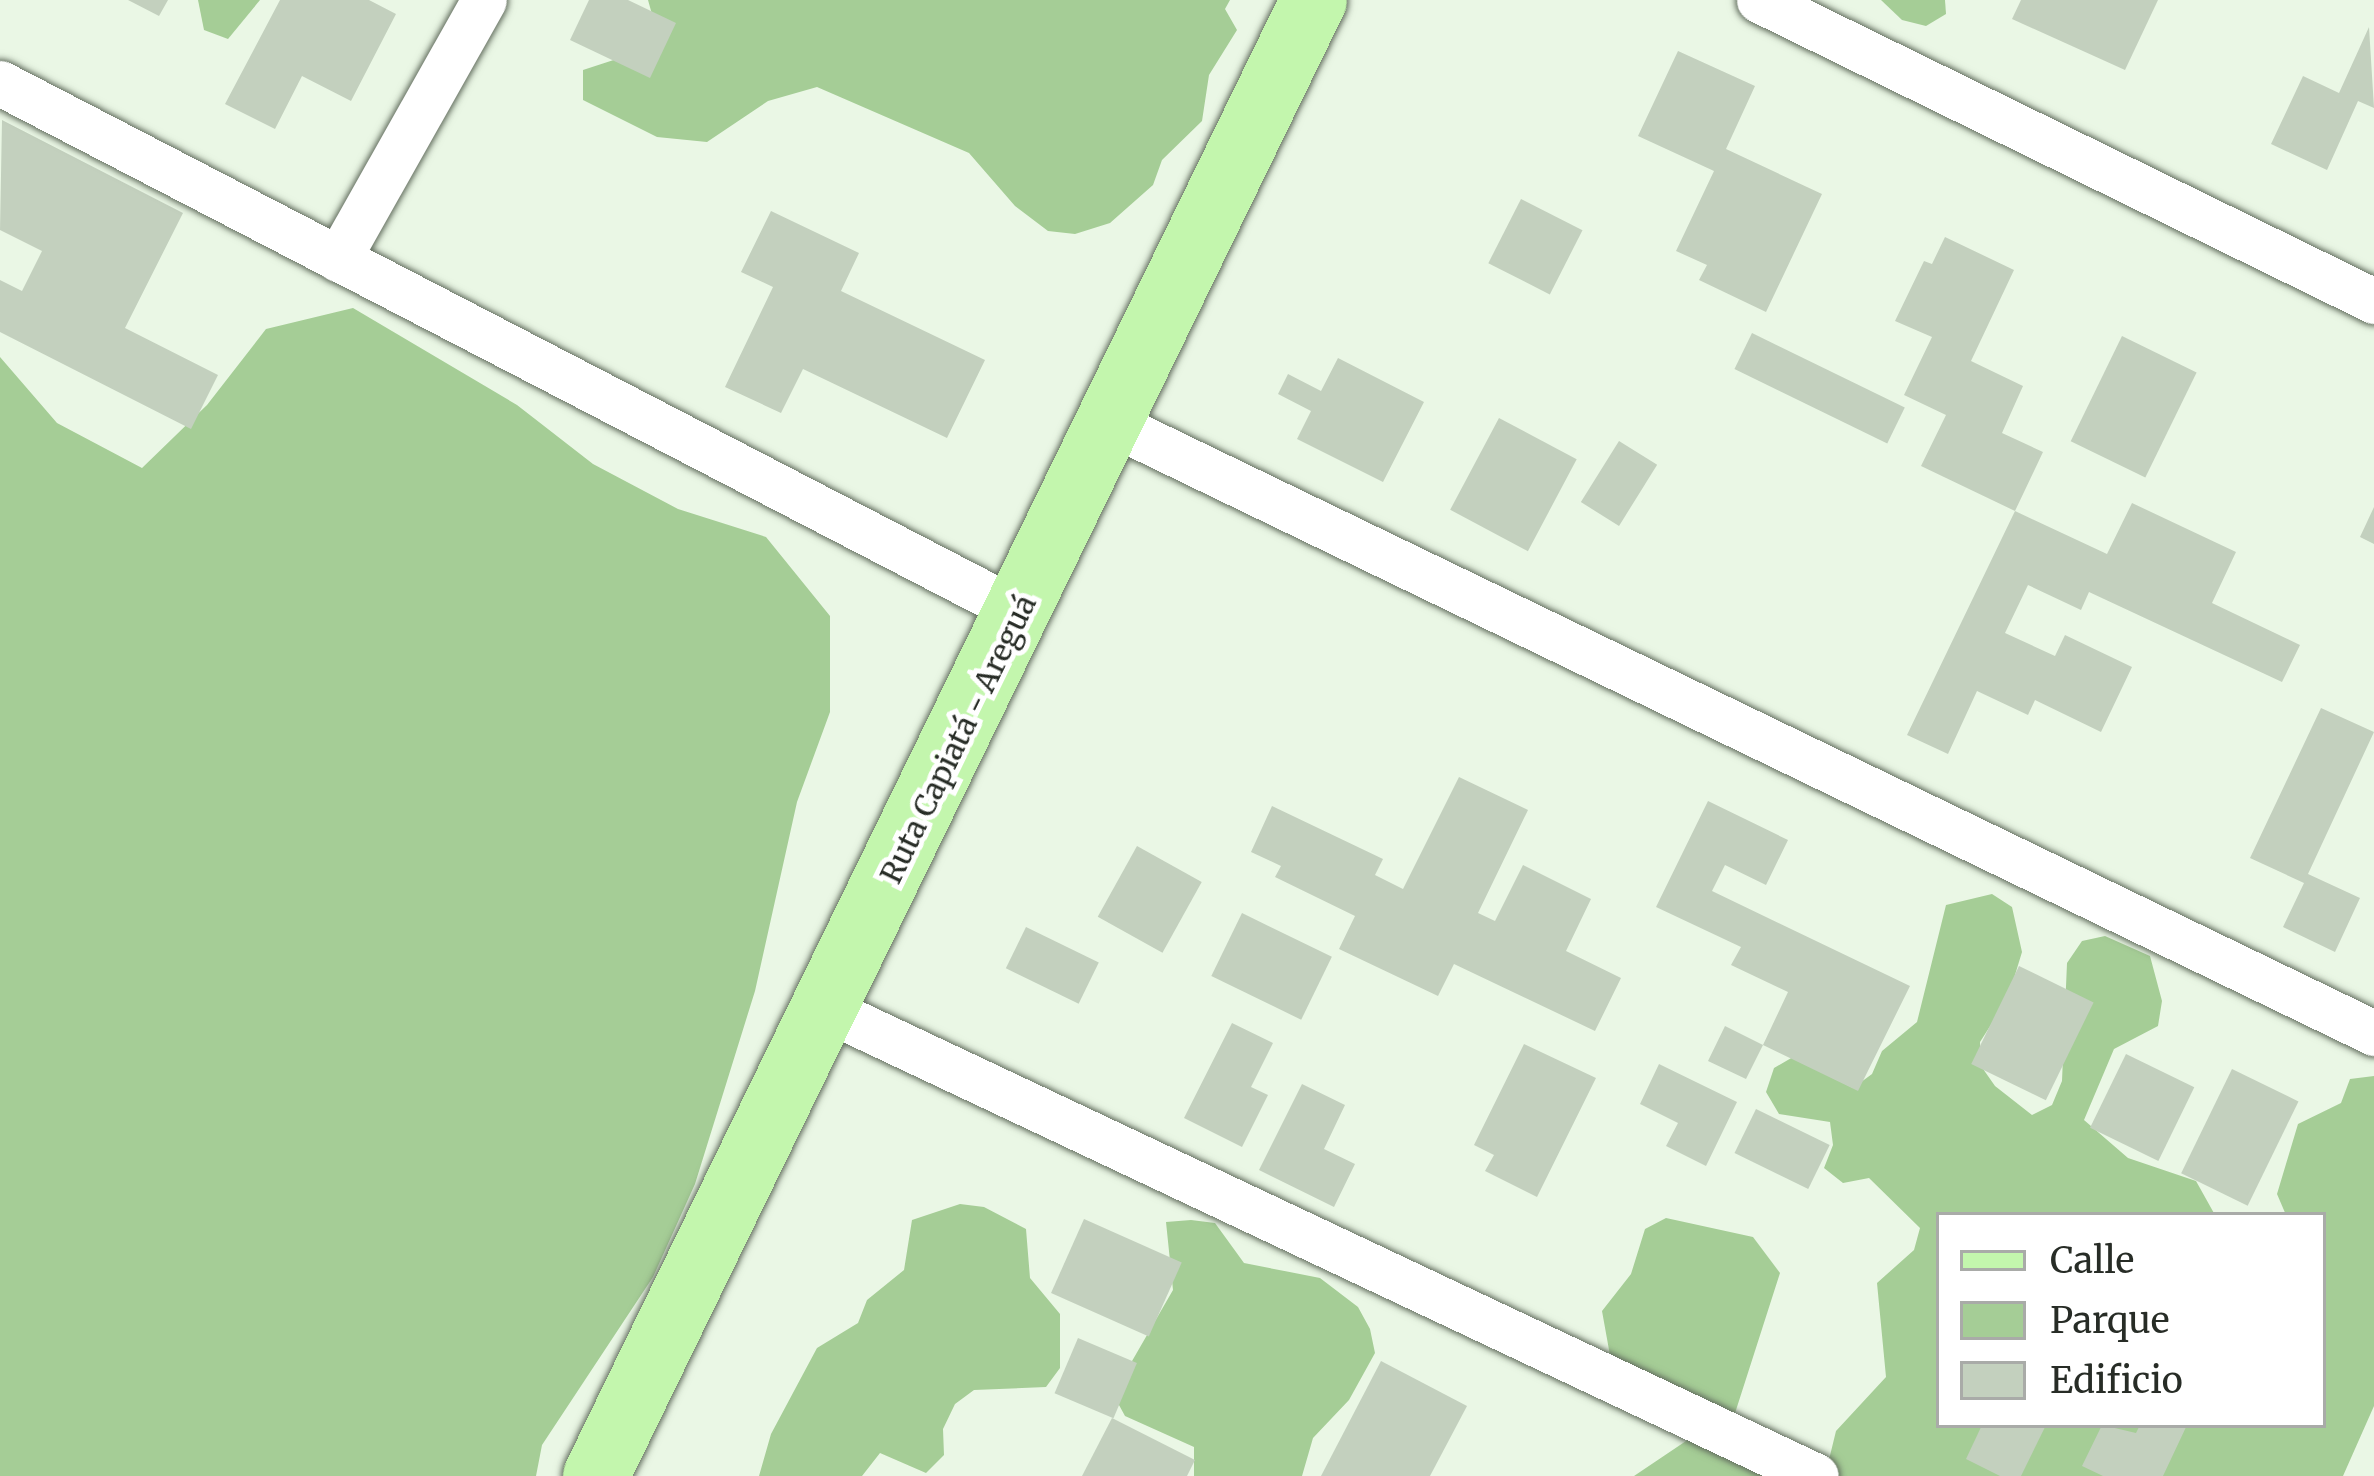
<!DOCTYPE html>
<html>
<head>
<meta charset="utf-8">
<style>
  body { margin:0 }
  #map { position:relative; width:2374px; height:1476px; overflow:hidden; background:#eaf7e5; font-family:Merriweather,serif }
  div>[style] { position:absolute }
  .green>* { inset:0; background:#a5cd96 }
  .building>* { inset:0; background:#c3d0be; transform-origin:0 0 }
  .roads { filter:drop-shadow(0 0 3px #636e5f) drop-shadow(0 0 3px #636e5f) }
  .minor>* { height:45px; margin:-22.5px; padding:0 22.5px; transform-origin:22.5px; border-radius:22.5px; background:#fff }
  .primary>* { height:66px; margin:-33px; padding:0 33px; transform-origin:33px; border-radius:33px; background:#c3f6ad }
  span { translate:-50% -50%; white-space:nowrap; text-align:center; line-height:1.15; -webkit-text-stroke:10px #fff; paint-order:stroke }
  .street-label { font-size:30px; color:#272c26 }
  .legend { position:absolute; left:1936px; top:1212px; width:390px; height:216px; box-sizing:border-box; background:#fff; border:3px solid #a9aba8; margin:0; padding:15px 21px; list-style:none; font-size:36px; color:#272c26 }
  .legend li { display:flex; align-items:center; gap:24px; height:60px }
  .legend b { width:60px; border:3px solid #a9aba8 }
</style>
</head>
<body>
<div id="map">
  <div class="green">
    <i style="clip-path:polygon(198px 0,260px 0,228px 39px,204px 30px)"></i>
    <i style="clip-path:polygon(648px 0,1230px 0,1225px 9px,1237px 30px,1209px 75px,1202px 121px,1162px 160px,1153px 185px,1110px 223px,1075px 234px,1048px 231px,1015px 206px,969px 153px,817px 87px,768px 101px,707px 142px,657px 137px,583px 100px,583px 70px,632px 54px,655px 25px)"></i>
    <i style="clip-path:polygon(1881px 0,1945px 0,1946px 14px,1926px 26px,1902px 20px)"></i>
    <i style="clip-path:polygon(353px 308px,517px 405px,593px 464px,678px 509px,766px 537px,830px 616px,830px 712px,797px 802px,755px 991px,695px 1184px,653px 1277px,542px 1445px,536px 1476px,0 1476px,0 357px,57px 423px,142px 468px,207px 405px,266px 329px)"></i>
    <i style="clip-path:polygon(1992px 894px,2012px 907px,2022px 952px,2008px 998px,1980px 1042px,1981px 1066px,1995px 1086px,2032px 1115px,2052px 1105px,2062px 1081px,2067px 963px,2082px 941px,2105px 936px,2150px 956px,2162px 1001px,2158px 1026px,2114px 1049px,2084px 1120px,2128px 1158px,2196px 1181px,2215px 1215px,1939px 1215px,1939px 1425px,2323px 1425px,2323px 1215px,2286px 1215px,2277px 1194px,2298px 1124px,2341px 1103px,2350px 1079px,2374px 1076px,2374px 1406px,2343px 1476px,1825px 1476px,1836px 1431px,1886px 1377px,1877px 1283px,1914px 1250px,1920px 1228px,1869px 1178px,1843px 1183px,1824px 1168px,1833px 1145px,1830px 1122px,1779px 1114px,1766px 1092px,1774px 1068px,1793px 1057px,1853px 1088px,1872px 1074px,1882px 1051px,1917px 1022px,1946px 905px)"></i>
    <i style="clip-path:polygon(960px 1204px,984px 1207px,1026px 1229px,1030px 1278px,1060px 1314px,1060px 1368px,1046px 1387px,974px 1390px,955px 1404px,943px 1429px,944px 1455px,926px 1473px,880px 1453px,862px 1476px,759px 1476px,771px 1434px,817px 1348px,858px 1323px,867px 1300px,904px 1270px,912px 1220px)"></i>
    <i style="clip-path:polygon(1666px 1218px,1753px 1237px,1780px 1273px,1728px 1435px,1767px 1476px,1634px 1476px,1689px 1439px,1611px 1361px,1602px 1311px,1631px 1274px,1645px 1229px)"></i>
    <i style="clip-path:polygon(1191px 1220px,1215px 1223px,1244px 1263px,1320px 1278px,1358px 1307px,1370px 1329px,1375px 1353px,1349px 1400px,1313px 1438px,1302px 1476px,1194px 1476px,1194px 1447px,1125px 1416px,1113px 1394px,1173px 1290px,1166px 1222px)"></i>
  </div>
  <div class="building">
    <i style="clip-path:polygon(128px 0,168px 0,159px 16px)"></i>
    <i style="clip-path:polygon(280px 0,369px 0,396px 14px,351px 101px,302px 76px,275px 129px,225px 104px)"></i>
    <i style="clip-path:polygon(589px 0,628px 0,676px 23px,650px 78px,570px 40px)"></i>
    <i style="clip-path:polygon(2021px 0,2158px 0,2125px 70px,2012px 19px)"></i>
    <i style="clip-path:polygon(2369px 27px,2374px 108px,2358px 101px,2327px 170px,2271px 144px,2303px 76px,2339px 93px)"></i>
    <i style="clip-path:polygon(1678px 51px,1755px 86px,1726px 149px,1822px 194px,1766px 312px,1699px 280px,1707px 265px,1676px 251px,1714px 171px,1638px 136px)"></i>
    <i style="clip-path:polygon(2px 120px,183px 213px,125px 328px,218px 375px,191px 429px,0 332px,0 280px,22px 291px,42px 251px,0 230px)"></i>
    <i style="left:1521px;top:199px;width:69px;height:72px;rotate:27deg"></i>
    <i style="clip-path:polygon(771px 211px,859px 253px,841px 291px,985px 360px,947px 438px,803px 369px,781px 413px,725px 387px,773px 287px,741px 272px)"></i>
    <i style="clip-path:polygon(1945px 237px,2014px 270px,1971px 361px,2023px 386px,2002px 433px,2043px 452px,2015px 511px,1921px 466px,1946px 415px,1904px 395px,1932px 337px,1895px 321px,1924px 261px,1932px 264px)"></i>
    <i style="left:1752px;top:333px;width:170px;height:40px;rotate:26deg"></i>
    <i style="left:2122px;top:336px;width:83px;height:117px;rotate:26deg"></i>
    <i style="clip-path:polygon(1338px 358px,1424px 402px,1383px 482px,1297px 439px,1311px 411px,1278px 394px,1288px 374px,1321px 391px)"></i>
    <i style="left:1499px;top:418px;width:88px;height:104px;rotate:28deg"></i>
    <i style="left:1619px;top:441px;width:45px;height:72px;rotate:32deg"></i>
    <i style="clip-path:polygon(2132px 503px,2236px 552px,2212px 603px,2300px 645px,2282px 682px,2089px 592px,2081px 610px,2028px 585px,2005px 633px,2055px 656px,2065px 635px,2132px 667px,2101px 732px,2035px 700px,2028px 715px,1977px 691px,1948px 754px,1907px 735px,2015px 511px,2107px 554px)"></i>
    <i style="clip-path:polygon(2374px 507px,2374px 544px,2360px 537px)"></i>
    <i style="clip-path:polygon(2321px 708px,2374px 732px,2308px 874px,2360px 898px,2335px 952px,2283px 927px,2304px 883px,2250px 858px)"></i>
    <i style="clip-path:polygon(1459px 777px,1528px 810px,1478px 913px,1495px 921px,1523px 865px,1591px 899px,1566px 951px,1621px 978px,1595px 1031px,1454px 964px,1438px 996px,1339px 949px,1355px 916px,1275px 877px,1281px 866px,1251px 852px,1272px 806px,1383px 859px,1375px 875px,1403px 889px)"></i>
    <i style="clip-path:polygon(1708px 801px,1788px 840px,1766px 885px,1725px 865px,1712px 891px,1910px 986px,1858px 1091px,1763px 1045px,1746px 1079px,1708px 1061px,1725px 1026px,1763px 1045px,1788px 992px,1731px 965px,1741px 947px,1656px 907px)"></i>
    <i style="left:1137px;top:846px;width:74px;height:81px;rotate:29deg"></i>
    <i style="left:1242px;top:913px;width:100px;height:70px;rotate:26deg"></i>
    <i style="left:1026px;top:927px;width:81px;height:46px;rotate:26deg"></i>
    <i style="left:2019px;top:966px;width:83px;height:109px;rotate:26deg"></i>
    <i style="clip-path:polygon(1232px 1023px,1273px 1043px,1251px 1087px,1268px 1095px,1242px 1147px,1184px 1118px)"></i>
    <i style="clip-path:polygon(1524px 1044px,1596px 1078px,1537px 1197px,1485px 1171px,1494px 1155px,1474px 1145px)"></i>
    <i style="left:2126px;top:1054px;width:76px;height:82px;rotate:26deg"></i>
    <i style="clip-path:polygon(1659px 1064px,1737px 1102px,1706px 1166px,1666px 1146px,1678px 1123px,1640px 1104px)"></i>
    <i style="left:2232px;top:1069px;width:74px;height:116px;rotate:26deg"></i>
    <i style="clip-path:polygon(1302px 1084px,1345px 1105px,1324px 1149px,1355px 1164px,1334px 1207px,1259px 1170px)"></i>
    <i style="left:1756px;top:1109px;width:82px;height:49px;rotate:26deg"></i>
    <i style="left:1084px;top:1219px;width:107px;height:81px;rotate:24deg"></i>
    <i style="left:1078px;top:1338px;width:64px;height:60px;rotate:23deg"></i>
    <i style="clip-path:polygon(1381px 1361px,1467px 1406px,1430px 1476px,1321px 1476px)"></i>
    <i style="clip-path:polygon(1112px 1418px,1195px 1460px,1187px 1476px,1082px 1476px)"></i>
    <i style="clip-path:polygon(1982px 1425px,2046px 1425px,2021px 1476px,2000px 1476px,1966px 1459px)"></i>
    <i style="clip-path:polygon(2102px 1425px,2136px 1433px,2140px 1425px,2187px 1425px,2163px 1476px,2103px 1476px,2082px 1466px)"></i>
  </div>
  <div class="roads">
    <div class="minor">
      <i style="left:1759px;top:0;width:685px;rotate:26.08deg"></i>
      <i style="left:0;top:83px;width:1147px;rotate:27.41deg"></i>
      <i style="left:338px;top:259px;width:297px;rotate:-60.6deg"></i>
      <i style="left:1111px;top:423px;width:1403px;rotate:25.78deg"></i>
      <i style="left:828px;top:1010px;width:1092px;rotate:25.25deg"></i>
    </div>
    <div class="primary">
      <i style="left:596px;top:1476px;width:1641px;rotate:-64.06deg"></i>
    </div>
  </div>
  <div class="street-label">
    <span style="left:958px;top:739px;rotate:-64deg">Ruta Capiatá - Areguá</span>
  </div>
  <ul class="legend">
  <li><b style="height:15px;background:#c3f6ad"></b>Calle</li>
  <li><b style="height:33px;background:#a5cd96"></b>Parque</li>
  <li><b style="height:33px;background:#c3d0be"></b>Edificio</li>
  </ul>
</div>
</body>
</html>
